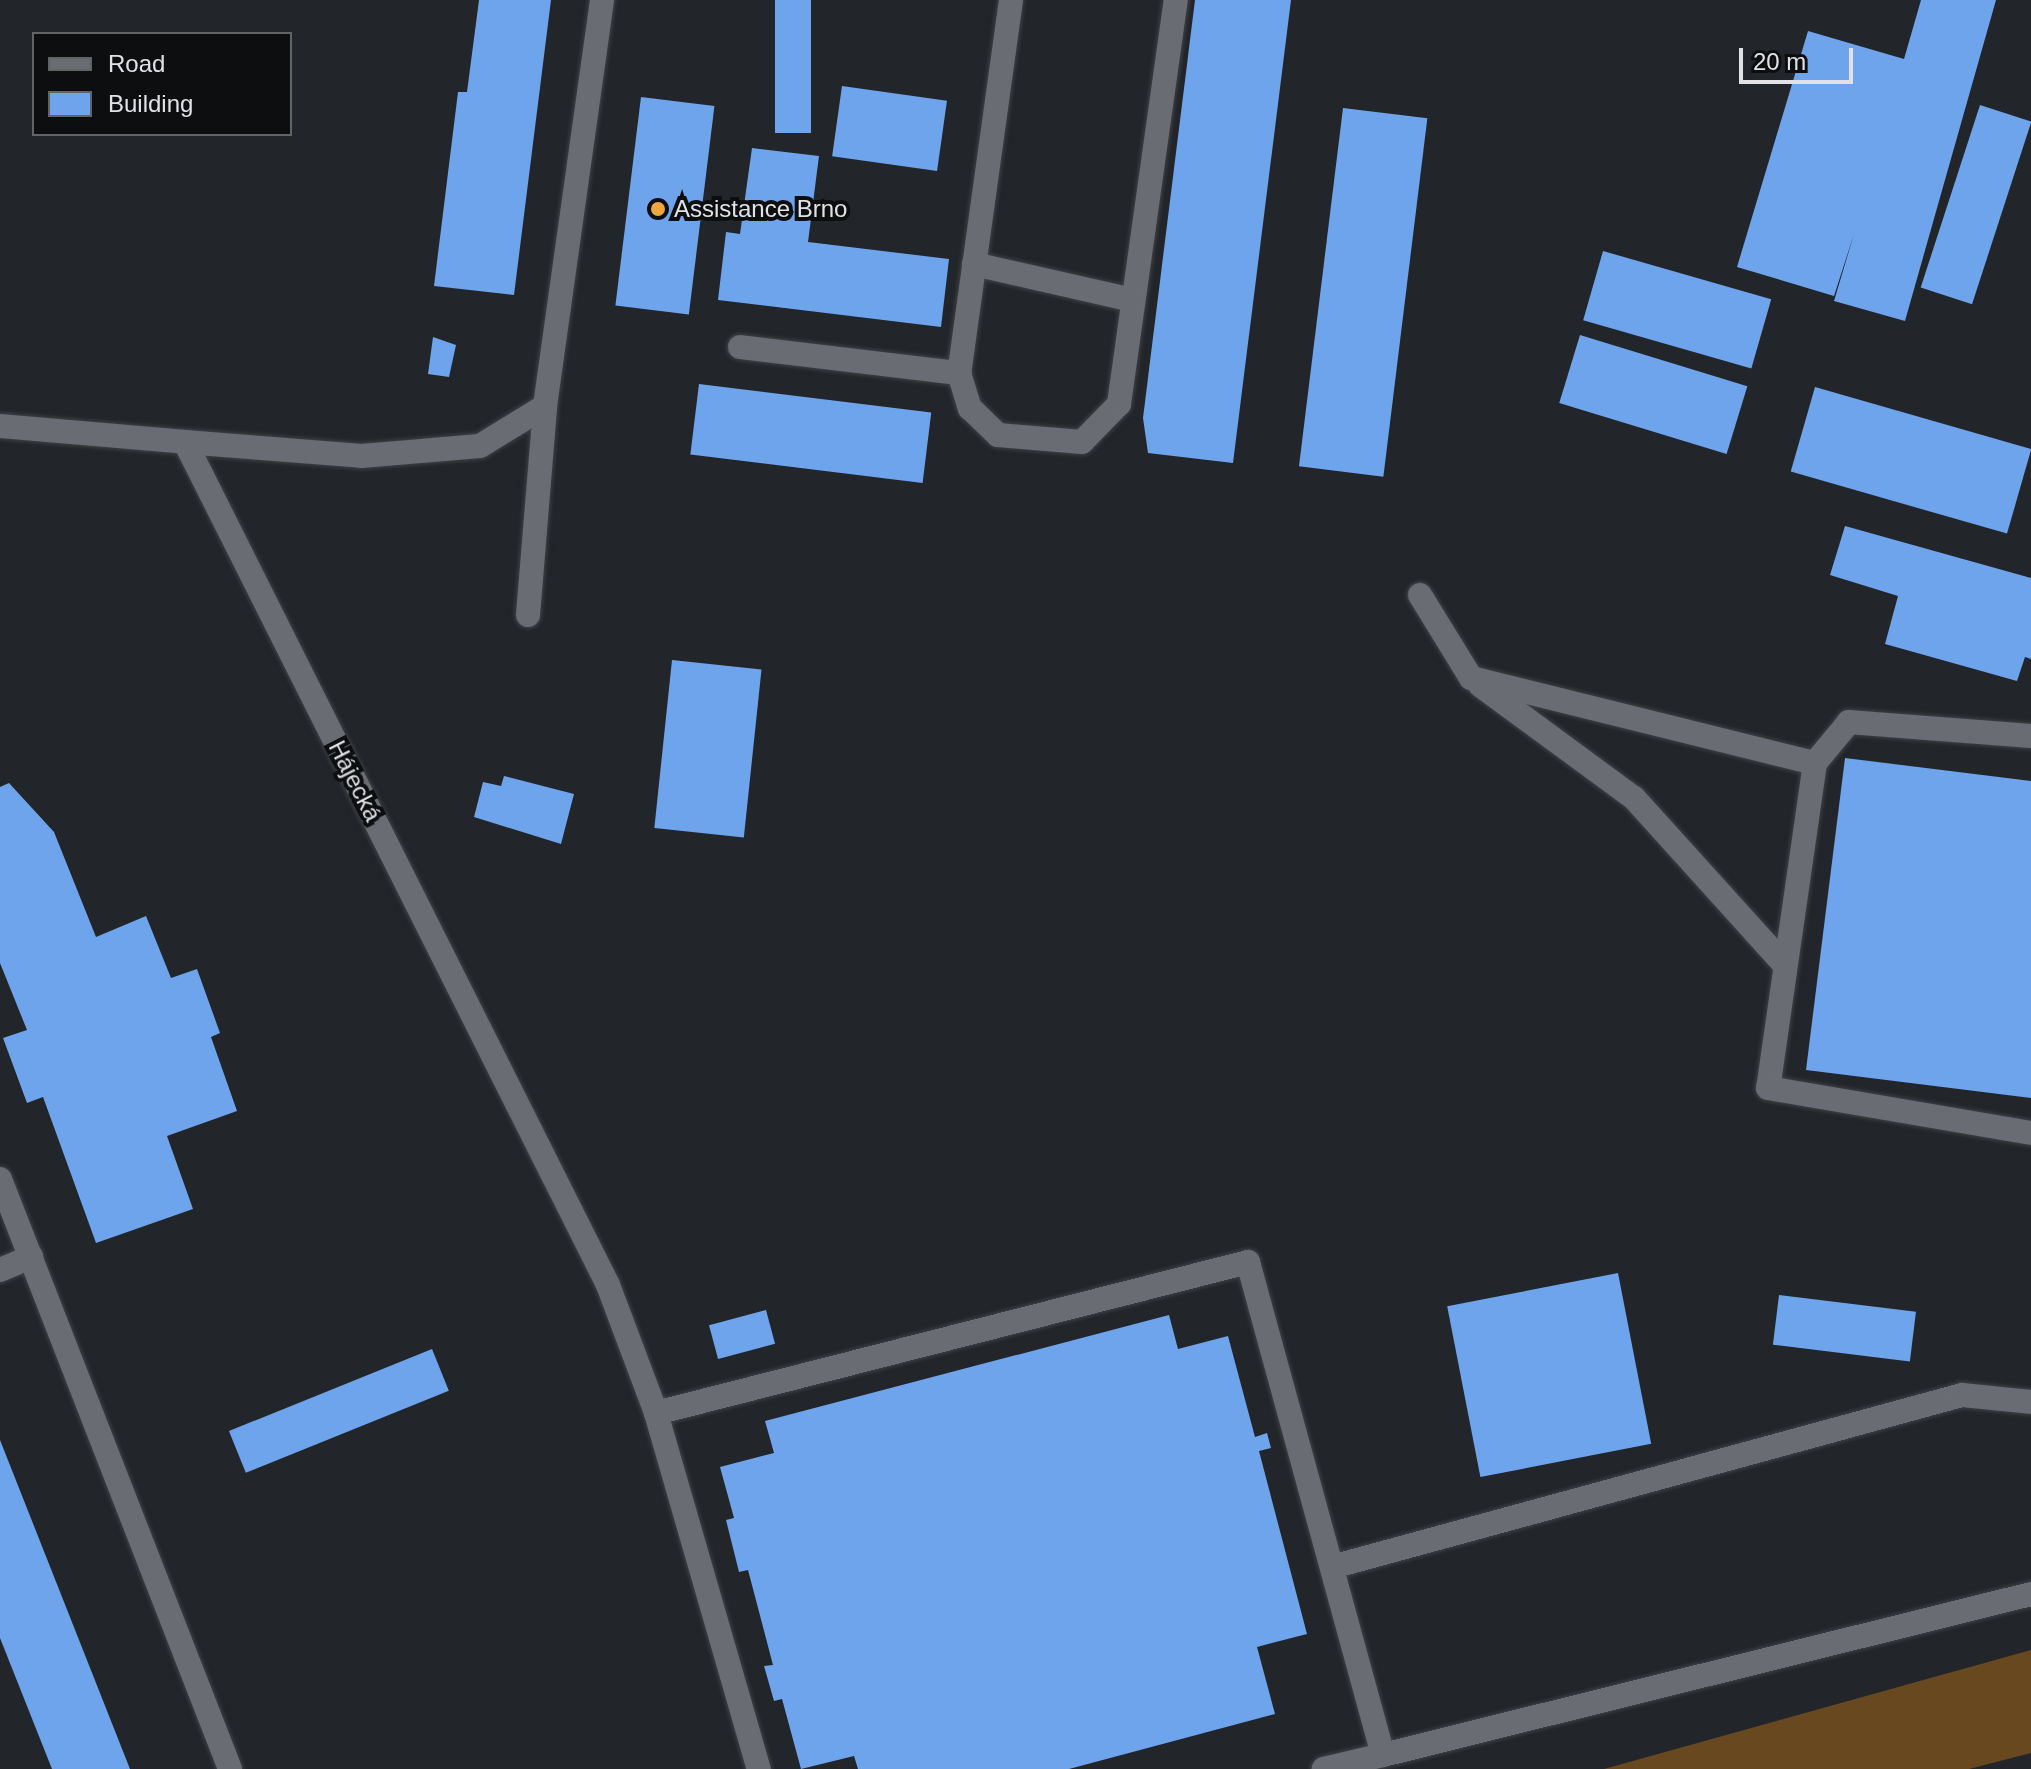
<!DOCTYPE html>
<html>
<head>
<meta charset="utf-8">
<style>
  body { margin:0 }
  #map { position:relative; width:2031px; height:1769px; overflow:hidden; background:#22252a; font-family:Arial,sans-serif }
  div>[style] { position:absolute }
  .forest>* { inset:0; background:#68491f }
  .building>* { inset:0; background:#6ea4ec; transform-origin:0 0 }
  .roads { filter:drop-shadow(0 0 2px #3e4145) drop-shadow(0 0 2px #3e4145) }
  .minor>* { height:24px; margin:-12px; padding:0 12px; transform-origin:12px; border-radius:12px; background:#696d73 }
  .dots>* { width:22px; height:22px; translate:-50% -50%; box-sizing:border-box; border:4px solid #0d0e10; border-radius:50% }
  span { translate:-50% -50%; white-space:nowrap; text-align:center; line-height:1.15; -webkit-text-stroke:8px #0d0e10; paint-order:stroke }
  .poi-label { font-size:24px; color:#e0e2e5 }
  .left { translate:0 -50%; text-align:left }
  .street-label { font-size:24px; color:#e0e2e5 }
  .legend { position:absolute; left:32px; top:32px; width:260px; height:104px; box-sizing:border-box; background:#0d0e10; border:2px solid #616365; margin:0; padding:10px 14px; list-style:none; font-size:24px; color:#e0e2e5 }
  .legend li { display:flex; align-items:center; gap:16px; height:40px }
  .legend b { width:40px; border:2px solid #616365 }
  .scale { position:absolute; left:1739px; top:48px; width:114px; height:36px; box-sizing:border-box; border:4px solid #e0e2e5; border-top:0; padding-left:10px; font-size:24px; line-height:28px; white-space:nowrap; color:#e0e2e5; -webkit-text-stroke:6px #0d0e10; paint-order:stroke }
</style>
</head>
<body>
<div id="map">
  <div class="forest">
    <i style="clip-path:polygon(2031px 1650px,2031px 1753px,1969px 1769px,1604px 1769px)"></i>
  </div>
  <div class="building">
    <i style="clip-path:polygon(479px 0,551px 0,514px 295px,434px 286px,458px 92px,467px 92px)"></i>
    <i style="left:775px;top:0;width:36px;height:133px"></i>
    <i style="clip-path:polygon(1195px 0,1291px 0,1233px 463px,1148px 453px,1143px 418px)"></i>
    <i style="clip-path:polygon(1921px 0,1996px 0,1905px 321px,1834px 301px,1854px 234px,1834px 296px,1737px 267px,1808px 31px,1904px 59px)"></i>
    <i style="left:842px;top:86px;width:106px;height:71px;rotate:8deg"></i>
    <i style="left:641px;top:97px;width:74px;height:210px;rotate:7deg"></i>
    <i style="left:1980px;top:105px;width:54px;height:192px;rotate:18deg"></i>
    <i style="left:1343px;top:108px;width:85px;height:361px;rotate:7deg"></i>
    <i style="clip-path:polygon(752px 148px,819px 156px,808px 242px,949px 259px,941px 327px,718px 300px,726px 232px,740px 234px)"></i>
    <i style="left:1603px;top:251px;width:175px;height:72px;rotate:16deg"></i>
    <i style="left:1580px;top:335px;width:175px;height:71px;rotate:17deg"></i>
    <i style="clip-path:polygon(433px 337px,456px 345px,449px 377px,428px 374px)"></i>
    <i style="left:699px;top:384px;width:234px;height:71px;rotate:7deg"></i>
    <i style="left:1815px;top:387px;width:225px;height:88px;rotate:16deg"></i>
    <i style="clip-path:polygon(1845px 526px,2031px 578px,2031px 659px,2025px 657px,2017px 681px,1885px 644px,1898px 596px,1830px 575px)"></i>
    <i style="left:672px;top:660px;width:90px;height:169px;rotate:6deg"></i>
    <i style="clip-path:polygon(1845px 758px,2031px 781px,2031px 1098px,1806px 1070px)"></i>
    <i style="clip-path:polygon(504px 776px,574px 794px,561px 844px,474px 817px,483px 782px,501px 786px)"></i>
    <i style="clip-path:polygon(9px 783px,54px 832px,96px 937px,146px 916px,171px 978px,197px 969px,220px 1033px,211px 1037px,237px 1111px,167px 1136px,193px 1209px,96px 1243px,43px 1097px,27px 1103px,3px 1038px,27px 1030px,0 963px,0 787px)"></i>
    <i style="left:1618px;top:1273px;width:174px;height:174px;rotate:79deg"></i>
    <i style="left:1779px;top:1295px;width:138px;height:50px;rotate:7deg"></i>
    <i style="left:766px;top:1310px;width:35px;height:59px;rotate:75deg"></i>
    <i style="clip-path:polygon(1169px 1315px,1178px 1349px,1228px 1336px,1255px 1437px,1267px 1433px,1271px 1448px,1259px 1451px,1307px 1634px,1257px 1647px,1275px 1714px,1069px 1769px,858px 1769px,854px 1756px,801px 1769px,782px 1699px,774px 1701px,764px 1666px,773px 1665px,748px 1570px,739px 1572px,726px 1520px,734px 1518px,720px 1467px,774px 1453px,765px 1421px)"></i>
    <i style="left:432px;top:1349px;width:45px;height:219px;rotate:68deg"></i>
    <i style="clip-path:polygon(0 1440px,130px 1769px,52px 1769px,0 1638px)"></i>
  </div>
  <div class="roads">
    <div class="minor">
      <i style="left:1011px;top:0;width:377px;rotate:97.9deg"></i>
      <i style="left:959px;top:373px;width:37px;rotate:73deg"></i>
      <i style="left:970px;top:408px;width:39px;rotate:44deg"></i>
      <i style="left:998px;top:435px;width:84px;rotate:4.8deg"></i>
      <i style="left:1082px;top:442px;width:53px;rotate:-45.8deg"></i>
      <i style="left:1119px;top:404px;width:408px;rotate:-82deg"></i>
      <i style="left:974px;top:264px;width:163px;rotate:12.8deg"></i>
      <i style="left:740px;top:347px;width:221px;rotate:6.8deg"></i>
      <i style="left:0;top:426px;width:186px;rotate:4.9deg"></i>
      <i style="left:185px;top:442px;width:943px;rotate:63.35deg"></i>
      <i style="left:608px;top:1285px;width:137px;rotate:69.4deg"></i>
      <i style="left:656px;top:1413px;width:371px;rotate:73.9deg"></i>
      <i style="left:185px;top:442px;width:177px;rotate:4.5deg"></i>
      <i style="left:361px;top:456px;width:119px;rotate:-4.8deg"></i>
      <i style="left:480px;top:446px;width:76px;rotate:-31.6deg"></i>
      <i style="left:545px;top:406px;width:410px;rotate:-82deg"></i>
      <i style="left:1420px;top:595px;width:97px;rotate:58.4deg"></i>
      <i style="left:1471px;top:678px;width:354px;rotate:13.9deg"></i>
      <i style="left:528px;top:615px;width:210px;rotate:-85.3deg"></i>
      <i style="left:1480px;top:685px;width:191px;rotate:36.3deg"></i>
      <i style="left:1634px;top:798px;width:225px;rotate:47.9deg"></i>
      <i style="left:2031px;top:736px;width:183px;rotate:-175.6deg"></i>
      <i style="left:1849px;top:722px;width:53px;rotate:129.7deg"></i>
      <i style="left:1815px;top:763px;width:328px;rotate:98.2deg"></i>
      <i style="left:1768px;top:1088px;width:267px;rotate:9.7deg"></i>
      <i style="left:0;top:1179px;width:633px;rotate:68.7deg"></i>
      <i style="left:0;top:1270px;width:34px;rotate:-23deg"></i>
      <i style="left:656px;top:1413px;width:611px;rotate:-14.31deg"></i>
      <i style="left:1248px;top:1262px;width:511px;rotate:74.69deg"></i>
      <i style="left:1383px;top:1755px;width:61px;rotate:166.7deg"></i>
      <i style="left:1332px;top:1567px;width:653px;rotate:-15.27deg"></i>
      <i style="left:1962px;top:1395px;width:69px;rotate:5.8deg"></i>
      <i style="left:1383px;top:1755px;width:668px;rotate:-13.95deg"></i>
    </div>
  </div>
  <div class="dots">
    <i style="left:658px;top:209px;background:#f0a63f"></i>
  </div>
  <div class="poi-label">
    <span class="left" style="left:674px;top:209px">Assistance Brno</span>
  </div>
  <div class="street-label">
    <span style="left:355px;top:781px;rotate:63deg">Hájecká</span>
  </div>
  <ul class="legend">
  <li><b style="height:10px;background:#696d73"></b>Road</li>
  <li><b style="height:22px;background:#6ea4ec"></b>Building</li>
  </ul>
  <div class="scale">20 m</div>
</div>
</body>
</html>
